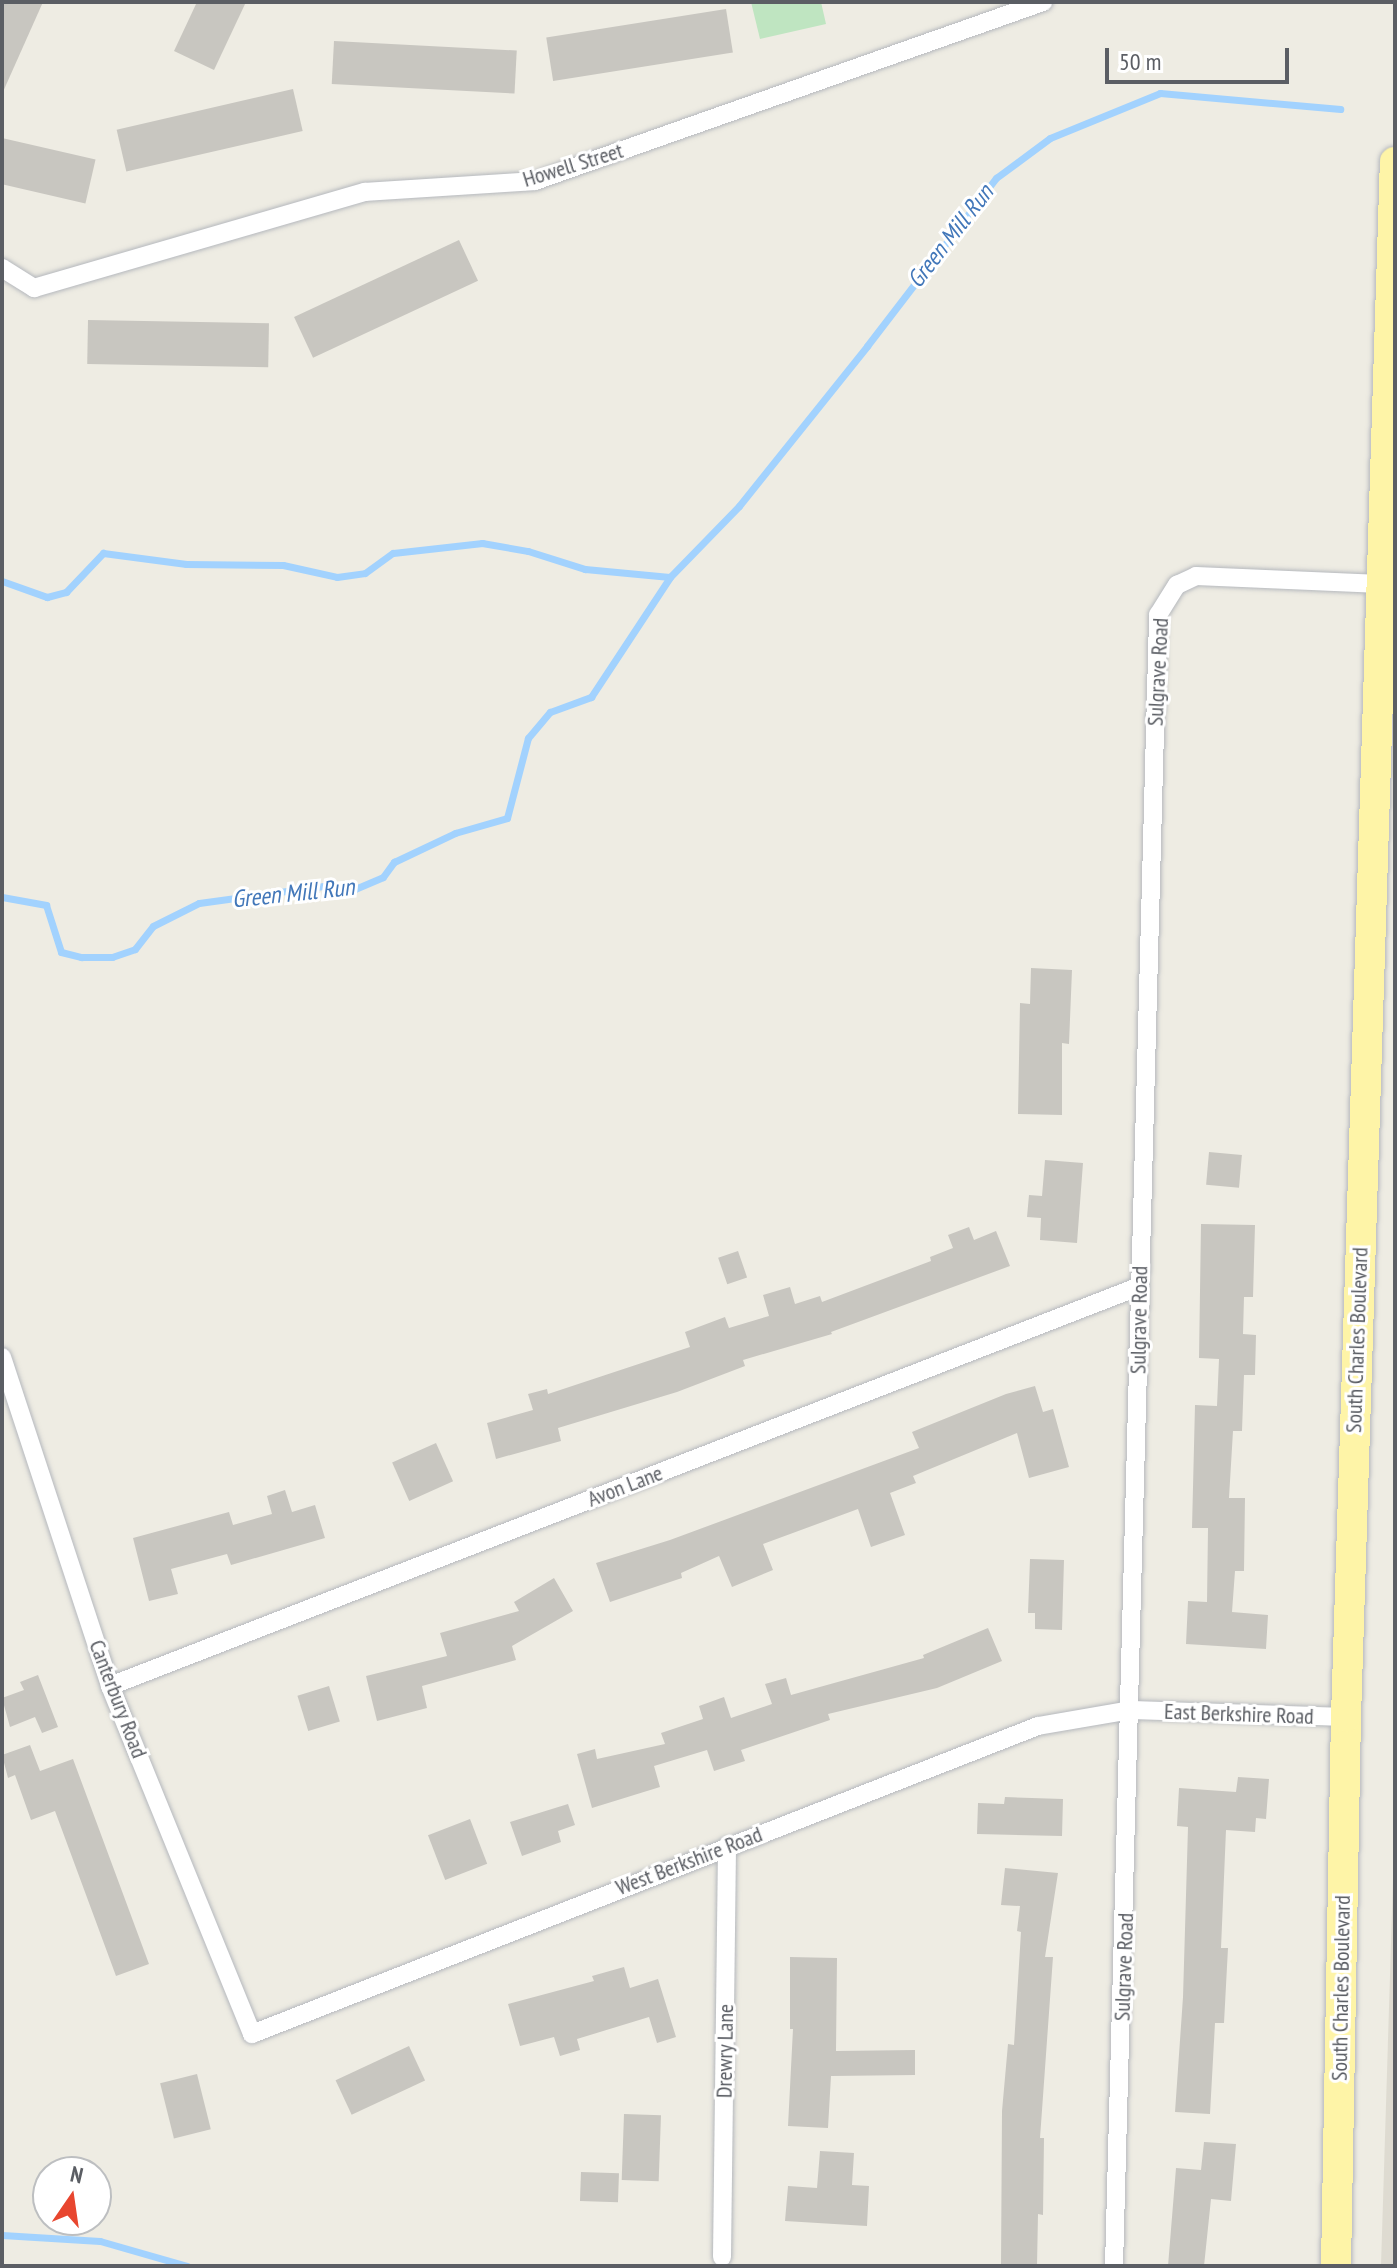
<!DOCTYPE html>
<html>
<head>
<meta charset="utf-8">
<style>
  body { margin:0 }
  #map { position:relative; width:1397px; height:2268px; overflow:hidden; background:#eeece3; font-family:"PT Sans Narrow",sans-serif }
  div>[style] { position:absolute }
  .education>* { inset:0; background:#dedbd1 }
  .green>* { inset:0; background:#bfe5c1 }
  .stream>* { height:7px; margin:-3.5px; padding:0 3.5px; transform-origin:3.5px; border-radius:3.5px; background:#a2d2fe }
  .building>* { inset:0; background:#c8c6c0; transform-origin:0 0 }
  .roads { filter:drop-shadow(0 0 2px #b5b8bd) drop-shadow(0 0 2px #b5b8bd) }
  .minor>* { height:18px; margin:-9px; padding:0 9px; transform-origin:9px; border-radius:9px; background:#fff }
  .primary>* { height:30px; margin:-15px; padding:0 15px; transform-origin:15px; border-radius:15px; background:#fef4a7 }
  span { translate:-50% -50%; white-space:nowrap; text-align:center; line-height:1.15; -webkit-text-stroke:6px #fff; paint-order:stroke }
  .street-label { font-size:22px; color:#5b5e64 }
  .water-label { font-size:24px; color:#4277b9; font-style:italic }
  .frame { position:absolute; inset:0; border:4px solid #5b5e64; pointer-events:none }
  .north { position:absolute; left:32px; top:2156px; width:80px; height:80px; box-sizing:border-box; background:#fff; border:2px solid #bdbfc1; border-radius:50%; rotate:13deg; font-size:22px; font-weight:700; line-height:32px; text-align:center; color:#5b5e64 }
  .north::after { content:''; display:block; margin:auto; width:28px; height:36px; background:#e8462f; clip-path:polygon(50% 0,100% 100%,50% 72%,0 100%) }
  .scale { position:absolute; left:1105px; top:48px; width:184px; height:36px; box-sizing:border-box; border:4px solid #5b5e64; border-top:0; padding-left:10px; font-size:24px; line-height:28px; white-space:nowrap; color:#5b5e64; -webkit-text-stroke:6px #fff; paint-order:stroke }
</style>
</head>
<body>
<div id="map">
  <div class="education">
    <i style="clip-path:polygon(1395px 1814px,1395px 2266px,1381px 2266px)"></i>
  </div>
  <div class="green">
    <i style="clip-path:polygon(751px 2px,821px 2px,826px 24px,760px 39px)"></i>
  </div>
  <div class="stream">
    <i style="left:2px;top:581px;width:48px;rotate:19.6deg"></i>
    <i style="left:47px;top:597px;width:20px;rotate:-15deg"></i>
    <i style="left:66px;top:592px;width:54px;rotate:-46.5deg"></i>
    <i style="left:103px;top:553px;width:84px;rotate:7.5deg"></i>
    <i style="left:186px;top:564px;width:97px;rotate:0.6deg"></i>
    <i style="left:283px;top:565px;width:55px;rotate:12.5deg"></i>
    <i style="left:337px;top:577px;width:28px;rotate:-8deg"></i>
    <i style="left:365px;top:573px;width:34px;rotate:-36deg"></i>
    <i style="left:393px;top:553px;width:90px;rotate:-6.4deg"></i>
    <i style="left:482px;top:543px;width:47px;rotate:9.9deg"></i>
    <i style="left:528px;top:551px;width:60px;rotate:17.5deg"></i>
    <i style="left:585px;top:569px;width:85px;rotate:5.4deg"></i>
    <i style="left:2px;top:897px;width:45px;rotate:10.3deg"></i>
    <i style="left:46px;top:905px;width:49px;rotate:72.3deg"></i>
    <i style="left:61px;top:952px;width:21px;rotate:14deg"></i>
    <i style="left:81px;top:957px;width:31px"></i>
    <i style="left:112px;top:957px;width:24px;rotate:-19deg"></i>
    <i style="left:135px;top:949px;width:29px;rotate:-52deg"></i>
    <i style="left:153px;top:926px;width:51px;rotate:-26.6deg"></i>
    <i style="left:199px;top:903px;width:133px;rotate:-7.8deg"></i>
    <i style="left:331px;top:885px;width:24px;rotate:9deg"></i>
    <i style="left:355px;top:889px;width:30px;rotate:-23deg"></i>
    <i style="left:383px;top:877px;width:19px;rotate:-54deg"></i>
    <i style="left:394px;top:862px;width:68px;rotate:-25.4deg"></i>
    <i style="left:455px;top:833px;width:54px;rotate:-16.1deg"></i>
    <i style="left:507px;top:818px;width:83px;rotate:-75.3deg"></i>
    <i style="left:528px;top:738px;width:34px;rotate:-50deg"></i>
    <i style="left:550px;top:712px;width:44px;rotate:-20.1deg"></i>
    <i style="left:591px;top:697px;width:144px;rotate:-56.6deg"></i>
    <i style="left:670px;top:577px;width:99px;rotate:-45.8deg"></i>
    <i style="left:739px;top:506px;width:205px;rotate:-51.3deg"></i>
    <i style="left:867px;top:346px;width:212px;rotate:-52.5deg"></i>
    <i style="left:996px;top:178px;width:67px;rotate:-36.5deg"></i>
    <i style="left:1050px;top:138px;width:119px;rotate:-22.2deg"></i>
    <i style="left:1160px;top:93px;width:181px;rotate:5.1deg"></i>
    <i style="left:2px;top:2235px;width:98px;rotate:3.5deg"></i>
    <i style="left:100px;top:2241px;width:91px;rotate:16deg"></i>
  </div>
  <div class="building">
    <i style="clip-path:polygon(2px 2px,43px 2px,2px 94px)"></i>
    <i style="clip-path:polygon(197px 2px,246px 2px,214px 70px,174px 51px)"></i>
    <i style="left:726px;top:9px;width:44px;height:182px;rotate:81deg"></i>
    <i style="left:334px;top:41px;width:183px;height:43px;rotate:3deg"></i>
    <i style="left:293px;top:89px;width:43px;height:181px;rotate:77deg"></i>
    <i style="left:2px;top:138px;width:96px;height:45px;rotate:13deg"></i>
    <i style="left:459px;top:240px;width:45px;height:182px;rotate:65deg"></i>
    <i style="left:88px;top:320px;width:181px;height:44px;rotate:1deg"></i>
    <i style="clip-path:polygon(1031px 968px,1072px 970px,1069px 1044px,1062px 1043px,1062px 1115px,1018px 1114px,1020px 1003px,1030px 1004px)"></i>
    <i style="left:1209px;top:1152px;width:33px;height:33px;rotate:5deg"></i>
    <i style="clip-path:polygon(1045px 1160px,1083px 1163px,1077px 1243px,1040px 1240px,1041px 1218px,1027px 1217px,1029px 1195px,1042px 1196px)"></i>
    <i style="clip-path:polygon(1201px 1224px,1255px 1225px,1253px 1297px,1244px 1297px,1243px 1334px,1256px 1335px,1255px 1375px,1244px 1375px,1242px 1431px,1233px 1431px,1229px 1498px,1245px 1498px,1244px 1571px,1235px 1571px,1232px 1612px,1268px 1615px,1266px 1649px,1186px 1644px,1188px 1601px,1207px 1602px,1208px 1528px,1192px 1528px,1195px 1405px,1217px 1406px,1219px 1359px,1199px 1358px)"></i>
    <i style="clip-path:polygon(969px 1227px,974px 1240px,996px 1231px,1010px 1266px,831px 1332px,832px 1334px,743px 1360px,745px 1366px,677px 1392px,558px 1428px,561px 1441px,496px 1459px,487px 1423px,533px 1410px,528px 1394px,547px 1389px,548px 1394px,690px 1347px,685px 1332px,725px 1317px,729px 1328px,769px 1316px,763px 1295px,790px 1287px,795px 1304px,820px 1296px,822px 1302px,931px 1261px,930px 1257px,953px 1248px,948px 1235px)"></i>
    <i style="left:738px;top:1251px;width:28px;height:21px;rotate:71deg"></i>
    <i style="clip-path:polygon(1035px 1386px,1043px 1412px,1053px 1409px,1069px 1467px,1029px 1478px,1017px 1433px,913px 1476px,916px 1483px,890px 1493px,905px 1535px,871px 1547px,858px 1509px,763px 1544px,773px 1570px,732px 1587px,719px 1556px,681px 1573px,682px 1578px,610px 1602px,596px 1563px,670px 1540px,919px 1448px,912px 1432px,1006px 1394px)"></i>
    <i style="left:436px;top:1443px;width:42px;height:48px;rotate:66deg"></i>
    <i style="clip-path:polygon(285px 1490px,292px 1512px,315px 1505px,325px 1538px,231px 1565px,227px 1554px,171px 1569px,178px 1594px,149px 1601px,133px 1538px,229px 1512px,233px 1525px,272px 1514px,267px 1496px)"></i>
    <i style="clip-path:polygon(1030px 1559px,1064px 1560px,1062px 1630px,1035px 1629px,1035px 1613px,1028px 1613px)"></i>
    <i style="clip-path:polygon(554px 1578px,573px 1611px,512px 1646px,516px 1660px,422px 1686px,427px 1708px,377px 1721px,366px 1676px,447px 1656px,440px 1633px,519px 1611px,514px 1602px)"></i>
    <i style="clip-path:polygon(988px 1628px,1002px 1661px,937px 1688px,828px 1714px,830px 1720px,741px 1750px,745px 1761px,714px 1771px,707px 1750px,654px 1766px,660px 1787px,592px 1808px,577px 1754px,595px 1749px,597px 1759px,665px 1744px,661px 1733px,703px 1719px,699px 1706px,724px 1697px,731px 1718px,772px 1704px,765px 1684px,786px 1678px,791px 1695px,924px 1658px,923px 1655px)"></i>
    <i style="clip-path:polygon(38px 1675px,58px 1727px,42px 1733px,35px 1717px,10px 1727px,2px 1698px,24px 1690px,20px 1682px)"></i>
    <i style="left:329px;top:1686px;width:37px;height:33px;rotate:73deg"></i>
    <i style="clip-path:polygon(30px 1745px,40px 1771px,73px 1759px,149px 1964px,116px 1976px,55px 1811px,31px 1820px,15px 1775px,8px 1778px,2px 1755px)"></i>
    <i style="clip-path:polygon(1238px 1777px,1269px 1779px,1266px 1819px,1256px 1818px,1255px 1832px,1226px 1830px,1221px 1948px,1228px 1948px,1224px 2023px,1215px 2023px,1210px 2114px,1175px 2112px,1183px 1997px,1188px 1827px,1177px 1826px,1179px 1788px,1236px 1792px)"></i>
    <i style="clip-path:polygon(1005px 1797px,1063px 1799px,1062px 1836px,977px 1834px,978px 1803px,1004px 1804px)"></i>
    <i style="clip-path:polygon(568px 1804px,575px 1825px,558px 1831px,561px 1842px,522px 1856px,510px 1822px)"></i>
    <i style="left:470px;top:1819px;width:48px;height:45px;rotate:69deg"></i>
    <i style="clip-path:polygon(1005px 1868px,1058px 1873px,1045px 1957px,1053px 1957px,1040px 2138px,1044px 2138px,1043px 2215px,1038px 2214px,1037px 2266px,1001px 2266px,1002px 2111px,1008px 2044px,1014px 2045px,1021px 1932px,1017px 1931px,1020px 1906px,1001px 1905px)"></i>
    <i style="clip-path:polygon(790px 1957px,837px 1958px,836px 2051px,915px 2050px,915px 2075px,831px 2076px,828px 2128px,788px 2126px,793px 2029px,790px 2029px)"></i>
    <i style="clip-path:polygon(624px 1967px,630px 1988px,658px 1979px,676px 2037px,657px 2043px,649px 2017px,577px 2039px,580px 2050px,560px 2056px,554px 2037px,520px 2046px,508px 2004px,594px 1981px,592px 1976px)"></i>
    <i style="left:409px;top:2046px;width:38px;height:81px;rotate:65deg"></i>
    <i style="left:197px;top:2074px;width:57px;height:38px;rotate:76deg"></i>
    <i style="left:624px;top:2114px;width:37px;height:66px;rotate:2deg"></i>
    <i style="clip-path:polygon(1204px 2142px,1236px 2144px,1231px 2201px,1211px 2199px,1204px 2266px,1168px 2266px,1176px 2168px,1201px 2170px)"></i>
    <i style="clip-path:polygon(820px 2151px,854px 2153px,852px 2185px,869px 2186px,867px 2226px,785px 2221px,788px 2186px,817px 2188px)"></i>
    <i style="left:581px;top:2172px;width:38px;height:29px;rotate:2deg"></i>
  </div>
  <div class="roads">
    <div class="minor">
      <i style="left:2px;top:268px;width:38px;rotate:32deg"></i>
      <i style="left:34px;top:288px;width:345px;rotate:-16.2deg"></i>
      <i style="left:365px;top:192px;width:170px;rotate:-3.7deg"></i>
      <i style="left:535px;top:181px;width:539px;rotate:-19.41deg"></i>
      <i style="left:2px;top:1357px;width:346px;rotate:71.8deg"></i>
      <i style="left:110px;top:1686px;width:376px;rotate:67.8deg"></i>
      <i style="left:252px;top:2034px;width:844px;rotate:-21.4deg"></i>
      <i style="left:1038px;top:1726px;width:95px;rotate:-9.7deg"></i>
      <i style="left:1132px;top:1710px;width:214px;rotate:1.9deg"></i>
      <i style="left:110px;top:1686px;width:1105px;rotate:-21.22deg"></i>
      <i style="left:722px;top:2257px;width:411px;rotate:-89.3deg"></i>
      <i style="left:1114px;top:2266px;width:1652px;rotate:-88.47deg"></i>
      <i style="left:1158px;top:615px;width:36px;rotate:-58deg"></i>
      <i style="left:1177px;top:585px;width:21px;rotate:-25deg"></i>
      <i style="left:1196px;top:576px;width:185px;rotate:2.5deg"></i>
    </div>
    <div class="primary">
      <i style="left:1336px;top:2266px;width:549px;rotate:-88.96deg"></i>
      <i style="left:1346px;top:1717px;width:1556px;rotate:-88.2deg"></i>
    </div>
  </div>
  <div class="street-label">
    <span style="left:573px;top:165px;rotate:-17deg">Howell Street</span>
    <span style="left:1158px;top:672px;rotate:-87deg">Sulgrave Road</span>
    <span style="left:1139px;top:1320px;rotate:-89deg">Sulgrave Road</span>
    <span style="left:1357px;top:1340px;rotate:-88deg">South Charles Boulevard</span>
    <span style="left:625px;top:1486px;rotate:-21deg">Avon Lane</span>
    <span style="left:118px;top:1699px;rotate:69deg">Canterbury Road</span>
    <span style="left:1239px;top:1714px;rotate:2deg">East Berkshire Road</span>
    <span style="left:689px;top:1861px;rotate:-21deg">West Berkshire Road</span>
    <span style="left:1124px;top:1967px;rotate:-88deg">Sulgrave Road</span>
    <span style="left:1341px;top:1988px;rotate:-89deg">South Charles Boulevard</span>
    <span style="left:725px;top:2051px;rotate:-89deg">Drewry Lane</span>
  </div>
  <div class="water-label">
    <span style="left:950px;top:236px;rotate:-52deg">Green Mill Run</span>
    <span style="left:293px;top:893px;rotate:-6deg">Green Mill Run</span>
  </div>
  <div class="frame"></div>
  <div class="north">N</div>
  <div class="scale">50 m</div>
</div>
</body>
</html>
